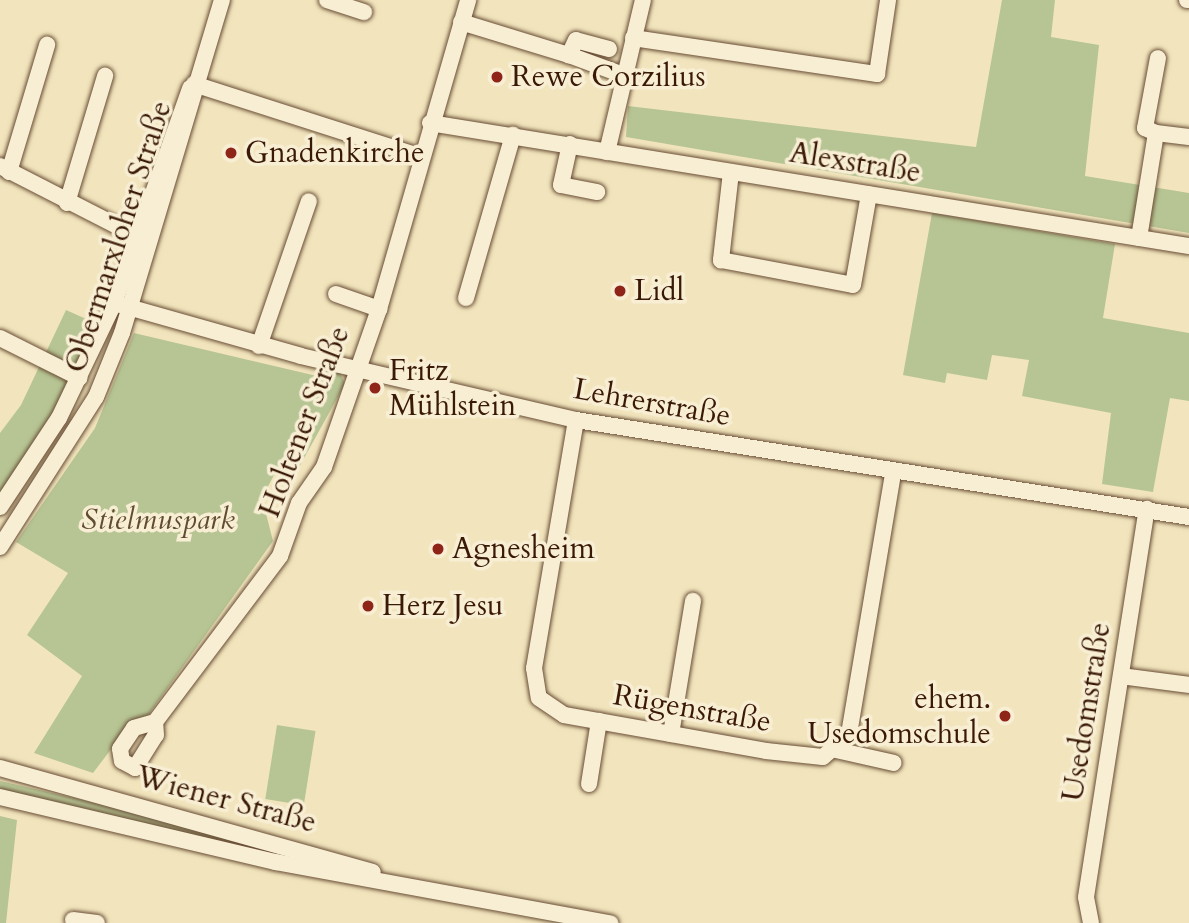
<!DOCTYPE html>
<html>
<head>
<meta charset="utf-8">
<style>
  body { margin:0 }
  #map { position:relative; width:1189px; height:923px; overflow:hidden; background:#f2e5bd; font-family:Cardo,serif }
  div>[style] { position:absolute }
  .green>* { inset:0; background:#b7c594; transform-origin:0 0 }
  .roads { filter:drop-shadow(0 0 2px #684c34) drop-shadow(0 0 2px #684c34) }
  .minor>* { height:16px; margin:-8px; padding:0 8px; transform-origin:8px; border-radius:8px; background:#f7eed4 }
  .dots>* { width:19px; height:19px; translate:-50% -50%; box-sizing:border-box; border:4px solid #f7eed4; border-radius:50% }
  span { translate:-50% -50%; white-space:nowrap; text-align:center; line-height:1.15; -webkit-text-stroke:7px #f7eed4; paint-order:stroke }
  .poi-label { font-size:30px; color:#3a1907 }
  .left { translate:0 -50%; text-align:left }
  .right { translate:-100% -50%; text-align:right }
  .street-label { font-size:30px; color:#3a1907 }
  .park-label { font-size:30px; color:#604d31; font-style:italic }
</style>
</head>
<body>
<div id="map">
  <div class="green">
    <i style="clip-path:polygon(1002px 0,1055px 0,1051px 37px,1099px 45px,1085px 176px,1189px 193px,1189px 233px,626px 137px,628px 106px,976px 147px)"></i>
    <i style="clip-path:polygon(932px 213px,1115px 244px,1103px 318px,1189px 333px,1189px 401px,1170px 398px,1153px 492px,1102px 484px,1111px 413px,1022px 396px,1029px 360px,992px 355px,987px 380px,947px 373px,945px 383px,903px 375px)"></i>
    <i style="clip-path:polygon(66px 310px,102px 326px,77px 379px,0 502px,0 433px,21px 405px)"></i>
    <i style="clip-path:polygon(134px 333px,317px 376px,340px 372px,345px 384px,292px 480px,274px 475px,262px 498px,273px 541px,146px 718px,131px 723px,93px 773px,34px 753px,82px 676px,27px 635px,68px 573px,16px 542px,95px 428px)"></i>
    <i style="left:277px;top:725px;width:39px;height:75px;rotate:9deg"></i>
    <i style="clip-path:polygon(0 781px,104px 805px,328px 866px,0 790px)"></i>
    <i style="clip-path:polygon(0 816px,17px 820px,6px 923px,0 923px)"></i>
  </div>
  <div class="roads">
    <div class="minor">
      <i style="left:327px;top:0;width:39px;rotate:18deg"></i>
      <i style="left:1187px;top:0;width:2px"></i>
      <i style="left:461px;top:22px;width:113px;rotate:17deg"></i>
      <i style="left:633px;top:38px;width:247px;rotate:8.4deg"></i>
      <i style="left:877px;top:74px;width:75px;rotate:-81.5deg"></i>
      <i style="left:609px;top:49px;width:34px;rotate:-165deg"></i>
      <i style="left:576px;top:40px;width:17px;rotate:115deg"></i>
      <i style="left:569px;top:55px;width:58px;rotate:20.3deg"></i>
      <i style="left:194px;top:84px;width:238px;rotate:17.8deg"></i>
      <i style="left:430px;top:123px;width:769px;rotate:9.21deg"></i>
      <i style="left:1156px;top:133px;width:12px;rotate:-156deg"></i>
      <i style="left:1145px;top:128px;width:71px;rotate:-79.5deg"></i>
      <i style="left:570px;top:144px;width:42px;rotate:102.4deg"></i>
      <i style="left:561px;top:185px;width:37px;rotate:11deg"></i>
      <i style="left:607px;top:152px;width:156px;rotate:-76.7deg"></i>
      <i style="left:0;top:166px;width:154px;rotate:27.1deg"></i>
      <i style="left:9px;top:172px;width:133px;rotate:-73.3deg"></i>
      <i style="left:731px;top:172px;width:89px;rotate:96.5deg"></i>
      <i style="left:721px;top:260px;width:134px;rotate:10.7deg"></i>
      <i style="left:853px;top:285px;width:92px;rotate:-80deg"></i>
      <i style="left:67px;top:203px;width:133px;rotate:-73.3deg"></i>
      <i style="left:1139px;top:238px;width:106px;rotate:-80.8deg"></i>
      <i style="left:1156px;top:133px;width:33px;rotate:7deg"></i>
      <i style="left:336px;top:294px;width:46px;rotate:19.2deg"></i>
      <i style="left:466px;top:298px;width:170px;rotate:-73.9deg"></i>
      <i style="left:114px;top:303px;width:194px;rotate:15.8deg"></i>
      <i style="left:301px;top:356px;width:282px;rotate:13.1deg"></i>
      <i style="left:576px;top:420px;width:621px;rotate:8.99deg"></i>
      <i style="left:0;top:338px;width:89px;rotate:26.6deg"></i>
      <i style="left:259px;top:346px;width:153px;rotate:-71deg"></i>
      <i style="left:576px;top:420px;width:252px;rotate:99.6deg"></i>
      <i style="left:534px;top:668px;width:30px;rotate:81deg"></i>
      <i style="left:539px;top:698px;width:30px;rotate:34deg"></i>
      <i style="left:564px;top:715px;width:205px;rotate:10.1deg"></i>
      <i style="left:766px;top:751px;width:57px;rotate:6deg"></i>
      <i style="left:823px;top:757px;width:35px;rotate:-41deg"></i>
      <i style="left:849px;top:734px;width:265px;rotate:-80.4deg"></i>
      <i style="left:0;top:507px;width:107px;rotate:-56.5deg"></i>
      <i style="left:59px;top:418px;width:127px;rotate:-64.4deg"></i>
      <i style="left:114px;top:303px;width:228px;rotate:-70.5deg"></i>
      <i style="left:0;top:547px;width:178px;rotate:-57.4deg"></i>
      <i style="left:96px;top:397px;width:69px;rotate:-67.9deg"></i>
      <i style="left:122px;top:333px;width:348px;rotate:-73.3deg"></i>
      <i style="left:1121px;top:676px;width:69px;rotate:7.5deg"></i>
      <i style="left:155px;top:722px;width:22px;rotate:164deg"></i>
      <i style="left:134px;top:728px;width:25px;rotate:124deg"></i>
      <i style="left:120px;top:749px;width:12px;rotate:81deg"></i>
      <i style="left:122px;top:761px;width:15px;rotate:28deg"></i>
      <i style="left:135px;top:768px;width:39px;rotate:-58deg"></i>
      <i style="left:156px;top:735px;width:13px;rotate:-94deg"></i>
      <i style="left:155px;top:722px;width:208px;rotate:-53deg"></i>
      <i style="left:280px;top:556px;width:56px;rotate:-70.3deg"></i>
      <i style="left:299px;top:503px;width:44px;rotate:-55.2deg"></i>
      <i style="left:324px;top:467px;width:167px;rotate:-70.8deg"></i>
      <i style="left:379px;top:309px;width:322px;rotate:-73.9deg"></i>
      <i style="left:671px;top:734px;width:135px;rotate:-80.6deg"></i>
      <i style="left:836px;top:750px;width:59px;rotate:12.6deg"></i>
      <i style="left:0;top:768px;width:387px;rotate:15.6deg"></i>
      <i style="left:589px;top:784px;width:64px;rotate:-81deg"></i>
      <i style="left:0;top:797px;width:284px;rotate:13.3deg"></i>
      <i style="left:276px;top:862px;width:340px;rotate:10.4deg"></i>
      <i style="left:73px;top:920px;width:24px;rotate:7deg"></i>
      <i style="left:1091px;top:923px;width:26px;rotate:-101deg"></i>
      <i style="left:1086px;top:897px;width:393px;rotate:-81.1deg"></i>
    </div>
  </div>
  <div class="dots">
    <i style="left:497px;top:77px;background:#8f2418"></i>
    <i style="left:231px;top:153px;background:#8f2418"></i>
    <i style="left:620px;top:291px;background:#8f2418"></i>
    <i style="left:375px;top:388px;background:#8f2418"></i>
    <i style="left:438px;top:549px;background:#8f2418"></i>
    <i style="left:368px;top:606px;background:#8f2418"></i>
    <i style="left:1005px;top:716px;background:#8f2418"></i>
  </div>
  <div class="poi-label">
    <span class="left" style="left:511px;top:77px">Rewe Corzilius</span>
    <span class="left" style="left:245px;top:153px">Gnadenkirche</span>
    <span class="left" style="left:634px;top:291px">Lidl</span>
    <span class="left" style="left:389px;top:388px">Fritz<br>Mühlstein</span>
    <span class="left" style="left:452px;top:549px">Agnesheim</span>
    <span class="left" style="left:382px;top:606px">Herz Jesu</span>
    <span class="right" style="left:991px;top:716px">ehem.<br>Usedomschule</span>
  </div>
  <div class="street-label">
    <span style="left:855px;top:163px;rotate:9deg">Alexstraße</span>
    <span style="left:119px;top:237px;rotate:-72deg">Obermarxloher Straße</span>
    <span style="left:652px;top:403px;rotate:10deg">Lehrerstraße</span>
    <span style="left:305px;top:422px;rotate:-69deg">Holtener Straße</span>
    <span style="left:692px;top:709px;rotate:10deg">Rügenstraße</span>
    <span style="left:1087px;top:712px;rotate:-81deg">Usedomstraße</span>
    <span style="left:226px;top:800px;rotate:15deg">Wiener Straße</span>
  </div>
  <div class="park-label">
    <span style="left:158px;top:520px">Stielmuspark</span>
  </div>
</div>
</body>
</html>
